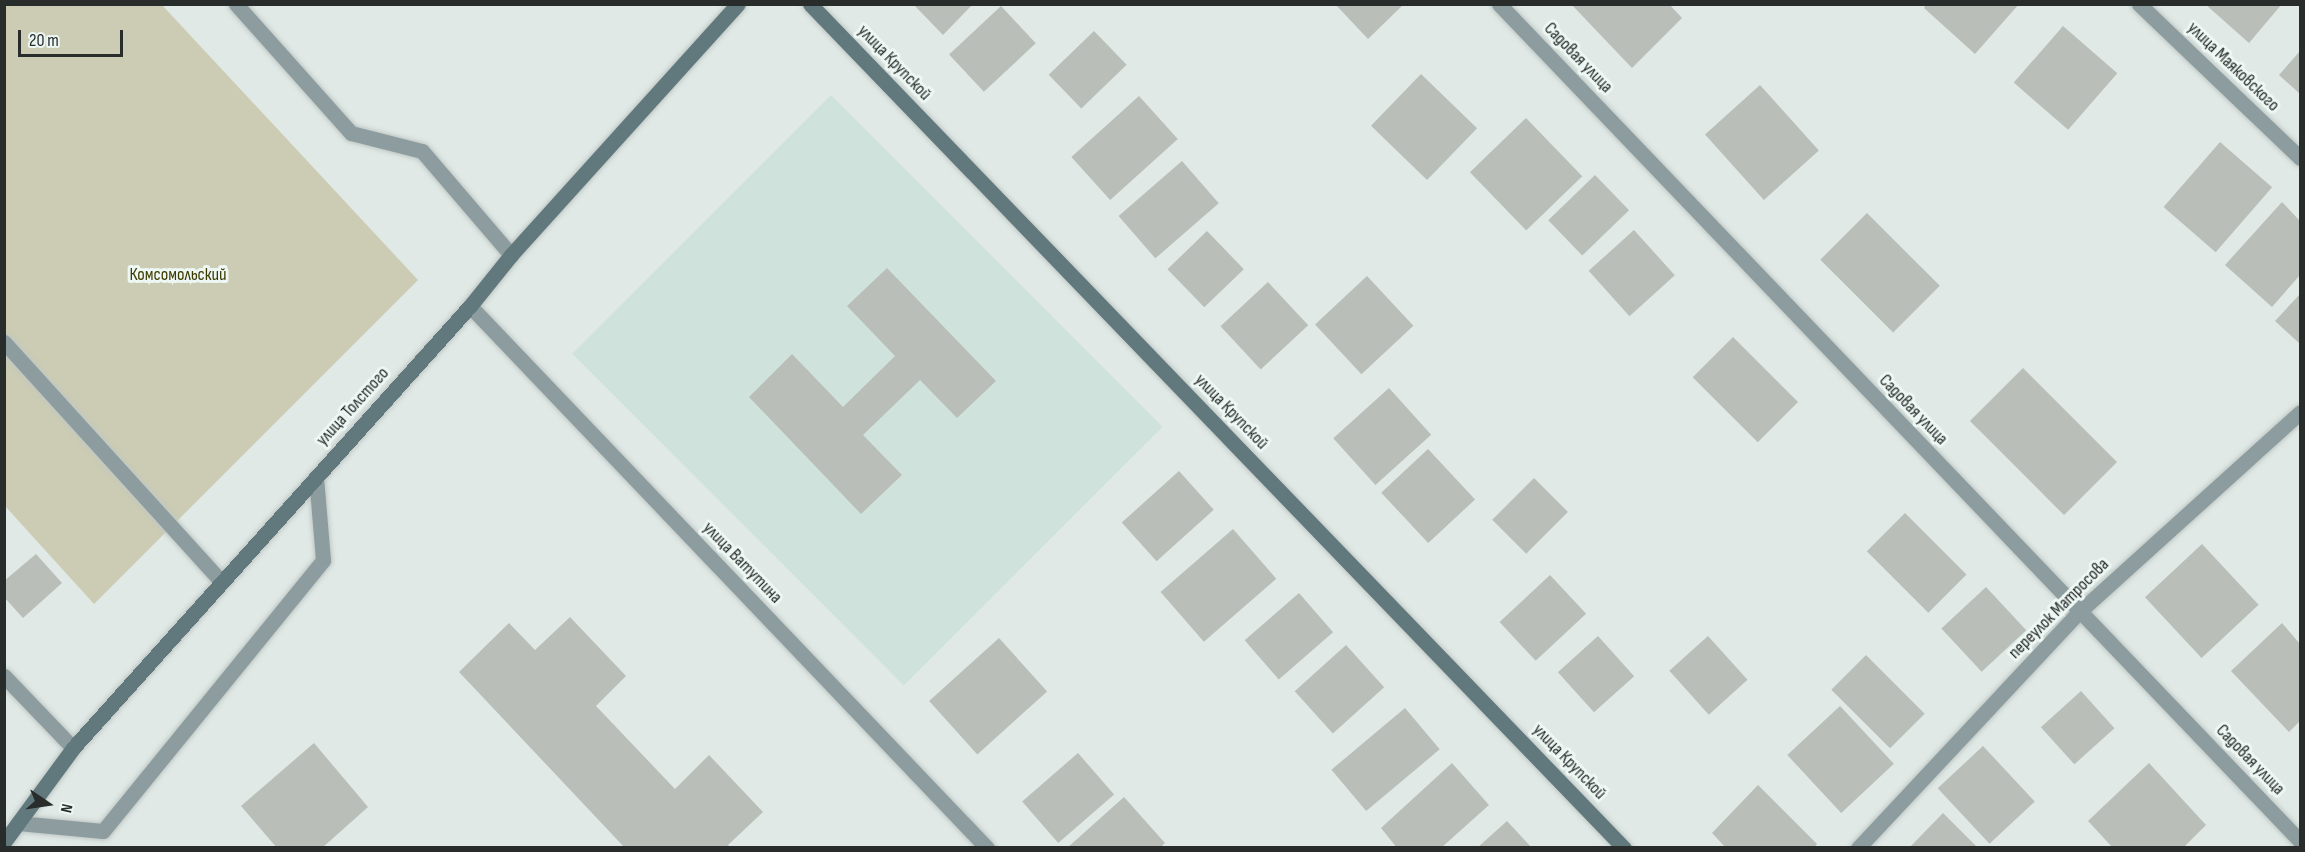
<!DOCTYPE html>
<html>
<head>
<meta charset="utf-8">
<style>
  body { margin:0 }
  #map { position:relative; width:2305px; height:852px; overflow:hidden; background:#e0e9e6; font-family:"Sofia Sans Condensed",sans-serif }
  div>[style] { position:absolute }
  .built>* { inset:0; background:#cfe2db; transform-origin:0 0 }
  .green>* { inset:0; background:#ccccb4 }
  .building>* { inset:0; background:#b9bfb8; transform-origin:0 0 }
  .roads { filter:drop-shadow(0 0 2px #bfc7c4) drop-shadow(0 0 2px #bfc7c4) }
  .service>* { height:15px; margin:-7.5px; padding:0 7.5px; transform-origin:7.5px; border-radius:7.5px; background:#8d9d9f }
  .minor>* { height:15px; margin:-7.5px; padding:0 7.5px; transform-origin:7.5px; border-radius:7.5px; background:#8d9d9f }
  .secondary>* { height:15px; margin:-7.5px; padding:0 7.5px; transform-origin:7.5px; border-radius:7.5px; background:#61797d }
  span { translate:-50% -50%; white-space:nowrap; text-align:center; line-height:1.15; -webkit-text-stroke:6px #edf7f3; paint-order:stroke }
  .street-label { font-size:18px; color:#282c2b }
  .park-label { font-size:18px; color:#3d3a00 }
  .frame { position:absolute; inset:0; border:6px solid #282c2b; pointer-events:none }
  .north { position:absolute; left:18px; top:774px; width:60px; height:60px; -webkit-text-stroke:4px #edf7f3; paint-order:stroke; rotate:103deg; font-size:16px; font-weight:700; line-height:24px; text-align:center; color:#282c2b }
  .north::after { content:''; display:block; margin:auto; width:21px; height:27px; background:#282c2b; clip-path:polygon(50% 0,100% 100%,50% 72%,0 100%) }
  .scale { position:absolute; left:18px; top:30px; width:105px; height:27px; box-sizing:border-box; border:3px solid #282c2b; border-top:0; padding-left:8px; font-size:18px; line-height:21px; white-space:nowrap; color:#282c2b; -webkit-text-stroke:4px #edf7f3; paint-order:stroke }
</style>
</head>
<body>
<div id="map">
  <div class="built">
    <i style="left:831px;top:95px;width:469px;height:366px;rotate:45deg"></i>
  </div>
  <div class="green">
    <i style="clip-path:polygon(5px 5px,162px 5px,418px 280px,94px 604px,5px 506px)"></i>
  </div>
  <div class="building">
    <i style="clip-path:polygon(913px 4px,973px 4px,943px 35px)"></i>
    <i style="clip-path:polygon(1335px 4px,1404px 4px,1368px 39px)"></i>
    <i style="clip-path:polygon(1571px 4px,1669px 4px,1682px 18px,1632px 68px)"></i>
    <i style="clip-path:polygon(1926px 4px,2019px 4px,1975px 54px,1924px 8px)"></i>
    <i style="clip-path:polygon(2205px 4px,2282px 4px,2249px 43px)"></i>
    <i style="left:1001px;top:6px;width:51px;height:71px;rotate:47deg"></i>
    <i style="left:2063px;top:26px;width:72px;height:75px;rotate:41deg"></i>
    <i style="left:1094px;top:31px;width:47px;height:63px;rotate:46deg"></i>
    <i style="clip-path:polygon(2300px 51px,2300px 94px,2279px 75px)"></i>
    <i style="left:1421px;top:74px;width:78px;height:72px;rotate:44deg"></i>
    <i style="left:1760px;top:85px;width:88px;height:74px;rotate:48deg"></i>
    <i style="left:1139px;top:96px;width:58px;height:91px;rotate:48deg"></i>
    <i style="left:1526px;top:118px;width:81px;height:78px;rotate:46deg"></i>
    <i style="left:2220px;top:142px;width:69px;height:86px;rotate:41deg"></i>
    <i style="left:1182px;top:161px;width:56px;height:84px;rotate:49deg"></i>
    <i style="left:1595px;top:175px;width:49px;height:65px;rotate:46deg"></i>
    <i style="clip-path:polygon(2282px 202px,2300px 221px,2300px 275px,2272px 307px,2225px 265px)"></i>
    <i style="left:1867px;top:213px;width:103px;height:66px;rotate:45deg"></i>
    <i style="left:1634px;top:230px;width:61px;height:61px;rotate:48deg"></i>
    <i style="left:1207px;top:231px;width:53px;height:55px;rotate:46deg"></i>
    <i style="clip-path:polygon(887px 268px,996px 381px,957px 418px,920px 380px,863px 435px,902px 475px,861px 514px,749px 397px,792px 354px,843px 407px,895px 356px,847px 306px)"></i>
    <i style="left:1367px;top:276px;width:68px;height:71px;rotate:47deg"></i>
    <i style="left:1268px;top:282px;width:59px;height:65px;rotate:47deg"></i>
    <i style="clip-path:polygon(2300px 294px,2300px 344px,2275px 321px)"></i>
    <i style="left:1733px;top:337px;width:92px;height:57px;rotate:45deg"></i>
    <i style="left:2023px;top:368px;width:133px;height:75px;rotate:45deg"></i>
    <i style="left:1389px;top:388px;width:63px;height:75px;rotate:48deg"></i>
    <i style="left:1428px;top:449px;width:69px;height:64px;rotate:47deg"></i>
    <i style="left:1179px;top:471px;width:52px;height:77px;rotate:48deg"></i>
    <i style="left:1534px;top:478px;width:48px;height:59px;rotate:45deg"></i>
    <i style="left:1905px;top:513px;width:87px;height:54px;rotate:45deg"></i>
    <i style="left:1233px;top:529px;width:66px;height:96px;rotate:49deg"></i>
    <i style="left:2202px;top:544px;width:83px;height:78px;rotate:47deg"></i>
    <i style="clip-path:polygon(36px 554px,62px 583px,23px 618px,4px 597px,4px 581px)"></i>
    <i style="left:1550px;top:575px;width:53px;height:69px;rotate:47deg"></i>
    <i style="left:1986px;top:587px;width:59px;height:61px;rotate:47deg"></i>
    <i style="left:1299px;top:593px;width:52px;height:72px;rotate:49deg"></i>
    <i style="clip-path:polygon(570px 617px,626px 676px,596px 706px,675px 789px,709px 755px,763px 812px,728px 845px,731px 848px,625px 848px,459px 672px,509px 623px,535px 650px)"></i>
    <i style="clip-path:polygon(2282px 623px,2300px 644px,2300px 721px,2289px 732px,2231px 671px)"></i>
    <i style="left:1598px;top:636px;width:54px;height:54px;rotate:48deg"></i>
    <i style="left:1708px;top:636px;width:59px;height:52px;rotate:48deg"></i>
    <i style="left:999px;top:638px;width:72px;height:94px;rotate:48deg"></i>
    <i style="left:1346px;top:645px;width:57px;height:69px;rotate:48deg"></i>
    <i style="left:1866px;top:655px;width:83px;height:49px;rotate:45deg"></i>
    <i style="left:2081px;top:691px;width:50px;height:54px;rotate:48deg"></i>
    <i style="left:1840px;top:706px;width:79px;height:72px;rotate:47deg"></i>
    <i style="left:1405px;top:708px;width:54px;height:96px;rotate:50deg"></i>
    <i style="clip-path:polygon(314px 743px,368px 807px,322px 848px,277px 848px,241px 806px)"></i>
    <i style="left:1983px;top:746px;width:76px;height:62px;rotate:47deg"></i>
    <i style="left:1078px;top:753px;width:55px;height:74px;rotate:49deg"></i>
    <i style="clip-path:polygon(1452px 763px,1489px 805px,1441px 848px,1397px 848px,1381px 828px)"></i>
    <i style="clip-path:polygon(2149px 763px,2206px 825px,2183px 848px,2113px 848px,2088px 821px)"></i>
    <i style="clip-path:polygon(1758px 785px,1817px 844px,1814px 848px,1726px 848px,1712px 833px)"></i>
    <i style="clip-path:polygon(1124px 797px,1165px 843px,1160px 848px,1067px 848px)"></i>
    <i style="clip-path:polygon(1943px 813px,1978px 848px,1909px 848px)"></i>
    <i style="clip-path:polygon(1507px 821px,1532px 848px,1477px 848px)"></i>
  </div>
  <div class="roads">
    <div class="service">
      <i style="left:4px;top:342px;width:324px;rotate:47.8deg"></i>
      <i style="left:4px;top:676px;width:100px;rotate:46.2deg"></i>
      <i style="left:18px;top:823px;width:85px;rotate:5.4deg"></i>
      <i style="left:103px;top:831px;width:349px;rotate:-50.9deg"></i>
      <i style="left:323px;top:560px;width:83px;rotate:-94.8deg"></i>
    </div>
    <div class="minor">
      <i style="left:236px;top:4px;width:173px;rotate:48.3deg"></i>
      <i style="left:351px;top:133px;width:73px;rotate:14.2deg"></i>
      <i style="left:422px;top:151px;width:137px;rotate:49.4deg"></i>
      <i style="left:1499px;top:4px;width:1159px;rotate:46.26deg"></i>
      <i style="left:2139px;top:4px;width:223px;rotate:43.7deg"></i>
      <i style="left:470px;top:306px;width:749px;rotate:46.35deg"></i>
      <i style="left:1858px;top:848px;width:323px;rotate:-46.9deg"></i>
      <i style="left:2079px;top:612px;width:298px;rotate:-42.1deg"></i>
    </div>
    <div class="secondary">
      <i style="left:810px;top:4px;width:1173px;rotate:46.04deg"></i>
      <i style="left:4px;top:842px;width:117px;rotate:-53.7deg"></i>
      <i style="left:73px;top:748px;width:594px;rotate:-48.07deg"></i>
      <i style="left:470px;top:306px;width:65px;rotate:-51.2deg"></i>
      <i style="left:511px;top:255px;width:338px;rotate:-47.9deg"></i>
    </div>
  </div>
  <div class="street-label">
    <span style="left:1578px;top:58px;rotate:46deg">Садовая улица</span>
    <span style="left:894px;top:63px;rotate:46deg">улица Крупской</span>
    <span style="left:2233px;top:67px;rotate:44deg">улица Маяковского</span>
    <span style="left:353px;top:407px;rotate:-48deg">улица Толстого</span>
    <span style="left:1913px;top:410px;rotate:46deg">Садовая улица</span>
    <span style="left:1231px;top:412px;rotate:46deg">улица Крупской</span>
    <span style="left:742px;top:563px;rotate:46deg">улица Ватутина</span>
    <span style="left:2059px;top:609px;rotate:-45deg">переулок Матросова</span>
    <span style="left:2250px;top:760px;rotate:46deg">Садовая улица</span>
    <span style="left:1569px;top:762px;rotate:46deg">улица Крупской</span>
  </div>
  <div class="park-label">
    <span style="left:178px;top:275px">Комсомольский</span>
  </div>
  <div class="frame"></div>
  <div class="north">N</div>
  <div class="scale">20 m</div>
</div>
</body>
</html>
